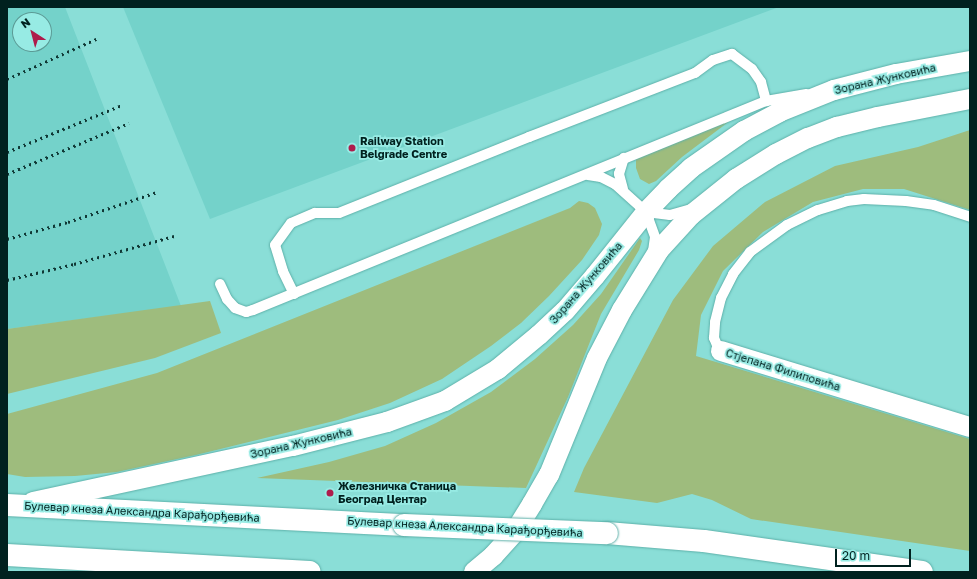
<!DOCTYPE html>
<html>
<head>
<meta charset="utf-8">
<style>
  body { margin:0 }
  #map { position:relative; width:977px; height:579px; overflow:hidden; background:#8aded7; font-family:"Golos Text",sans-serif }
  div>[style] { position:absolute }
  .built>* { inset:0; background:#74d2ca }
  .green>* { inset:0; background:#9ebc7d }
  .roads { filter:drop-shadow(0 0 1px #5db0a9) drop-shadow(0 0 1px #5db0a9) }
  .lane>* { height:10px; margin:-5px; padding:0 5px; transform-origin:5px; border-radius:5px; background:#fff }
  .street>* { height:20px; margin:-10px; padding:0 10px; transform-origin:10px; border-radius:10px; background:#fff }
  .secondary>* { height:22px; margin:-11px; padding:0 11px; transform-origin:11px; border-radius:11px; background:#fff }
  .rail>* { height:3px; margin-top:-1.5px; transform-origin:0; background:repeating-linear-gradient(90deg,#103835 0 2px,transparent 0 6px) }
  .bridges { filter:drop-shadow(0 0 1px #5db0a9) drop-shadow(0 0 1px #5db0a9) }
  .secondary-bridge>* { height:22px; margin:-11px; padding:0 11px; transform-origin:11px; border-radius:11px; background:#fff }
  .dots>* { width:11px; height:11px; translate:-50% -50%; box-sizing:border-box; border:2px solid #97ebe4; border-radius:50% }
  span { translate:-50% -50%; white-space:nowrap; text-align:center; line-height:1.15; -webkit-text-stroke:3.5px #97ebe4; paint-order:stroke }
  .street-label { font-size:11px; color:#00211f }
  .poi-label { font-size:11px; color:#00211f; font-weight:700 }
  .left { translate:0 -50%; text-align:left }
  .frame { position:absolute; inset:0; border:8px solid #00211f; pointer-events:none }
  .north { position:absolute; left:12px; top:12px; width:40px; height:40px; box-sizing:border-box; background:#97ebe4; border:1px solid #5b9a95; border-radius:50%; rotate:324deg; font-size:11px; font-weight:700; line-height:16px; text-align:center; color:#00211f }
  .north::after { content:''; display:block; margin:auto; width:14px; height:18px; background:#ae1c4c; clip-path:polygon(50% 0,100% 100%,50% 72%,0 100%) }
  .scale { position:absolute; left:835px; top:549px; width:76px; height:18px; box-sizing:border-box; border:2px solid #00211f; border-top:0; padding-left:5px; font-size:12px; line-height:14px; white-space:nowrap; color:#00211f; -webkit-text-stroke:3px #97ebe4; paint-order:stroke }
</style>
</head>
<body>
<div id="map">
  <div class="built">
    <i style="clip-path:polygon(evenodd,7px 7px,65px 7px,181px 306px,7px 329px,7px 7px,20px 20px,44px 20px,44px 44px,20px 44px,20px 20px)"></i>
    <i style="clip-path:polygon(123px 7px,779px 7px,210px 219px)"></i>
  </div>
  <div class="green">
    <i style="clip-path:polygon(735px 117px,682px 157px,656px 181px,649px 184px,640px 179px,636px 168px,636px 159px)"></i>
    <i style="clip-path:polygon(970px 130px,970px 210px,904px 189px,863px 189px,813px 202px,763px 232px,723px 271px,701px 315px,696px 356px,970px 439px,970px 551px,751px 519px,712px 500px,692px 494px,657px 503px,574px 492px,584px 468px,673px 300px,713px 246px,765px 202px,835px 166px,918px 147px)"></i>
    <i style="clip-path:polygon(579px 201px,588px 203px,595px 208px,602px 224px,599px 235px,582px 260px,549px 296px,521px 323px,491px 346px,442px 379px,390px 403px,338px 420px,196px 455px,117px 472px,75px 476px,25px 477px,7px 474px,7px 414px,157px 373px,570px 208px)"></i>
    <i style="clip-path:polygon(640px 238px,642px 241px,639px 250px,601px 314px,568px 397px,526px 488px,257px 478px,329px 462px,385px 446px,436px 423px,491px 392px,535px 359px,573px 325px,601px 294px)"></i>
    <i style="clip-path:polygon(210px 301px,221px 333px,155px 358px,7px 394px,7px 329px)"></i>
  </div>
  <div class="roads">
    <div class="lane">
      <i style="left:588px;top:175px;width:13px;rotate:9deg"></i>
      <i style="left:601px;top:177px;width:16px;rotate:27deg"></i>
      <i style="left:615px;top:184px;width:42px;rotate:42.1deg"></i>
      <i style="left:646px;top:212px;width:27px;rotate:70deg"></i>
      <i style="left:655px;top:237px;width:15px;rotate:98deg"></i>
      <i style="left:623px;top:189px;width:16px;rotate:-105deg"></i>
      <i style="left:619px;top:174px;width:17px;rotate:-73deg"></i>
      <i style="left:646px;top:212px;width:24px;rotate:7deg"></i>
      <i style="left:670px;top:215px;width:22px;rotate:-16deg"></i>
      <i style="left:220px;top:284px;width:17px;rotate:65deg"></i>
      <i style="left:227px;top:299px;width:12px;rotate:48deg"></i>
      <i style="left:235px;top:308px;width:12px;rotate:20deg"></i>
      <i style="left:246px;top:312px;width:7px;rotate:-16deg"></i>
      <i style="left:253px;top:310px;width:554px;rotate:-22.17deg"></i>
      <i style="left:766px;top:101px;width:41px;rotate:-9.9deg"></i>
      <i style="left:294px;top:294px;width:25px;rotate:-116deg"></i>
      <i style="left:283px;top:271px;width:27px;rotate:-107deg"></i>
      <i style="left:275px;top:245px;width:27px;rotate:-54deg"></i>
      <i style="left:291px;top:223px;width:26px;rotate:-23deg"></i>
      <i style="left:315px;top:213px;width:24px"></i>
      <i style="left:339px;top:213px;width:205px;rotate:-21.8deg"></i>
      <i style="left:529px;top:137px;width:178px;rotate:-21.1deg"></i>
      <i style="left:695px;top:73px;width:22px;rotate:-36deg"></i>
      <i style="left:713px;top:60px;width:20px;rotate:-18deg"></i>
      <i style="left:732px;top:54px;width:25px;rotate:37deg"></i>
      <i style="left:752px;top:69px;width:16px;rotate:55deg"></i>
      <i style="left:761px;top:82px;width:20px;rotate:75deg"></i>
      <i style="left:721px;top:351px;width:7px;rotate:-124deg"></i>
      <i style="left:717px;top:345px;width:8px;rotate:-113deg"></i>
      <i style="left:714px;top:338px;width:16px;rotate:-86deg"></i>
      <i style="left:715px;top:322px;width:25px;rotate:-76deg"></i>
      <i style="left:721px;top:298px;width:27px;rotate:-63deg"></i>
      <i style="left:733px;top:274px;width:28px;rotate:-52deg"></i>
      <i style="left:750px;top:252px;width:46px;rotate:-36.1deg"></i>
      <i style="left:787px;top:225px;width:34px;rotate:-26deg"></i>
      <i style="left:818px;top:210px;width:30px;rotate:-17deg"></i>
      <i style="left:847px;top:201px;width:17px;rotate:-7deg"></i>
      <i style="left:864px;top:199px;width:42px;rotate:2.7deg"></i>
      <i style="left:906px;top:201px;width:28px;rotate:8deg"></i>
      <i style="left:934px;top:205px;width:38px;rotate:18deg"></i>
    </div>
    <div class="street">
      <i style="left:721px;top:351px;width:260px;rotate:17deg"></i>
      <i style="left:33px;top:502px;width:266px;rotate:-12.2deg"></i>
      <i style="left:293px;top:446px;width:97px;rotate:-14.3deg"></i>
      <i style="left:387px;top:422px;width:62px;rotate:-19.9deg"></i>
      <i style="left:445px;top:401px;width:62px;rotate:-31.1deg"></i>
      <i style="left:498px;top:369px;width:53px;rotate:-39.7deg"></i>
      <i style="left:539px;top:335px;width:35px;rotate:-43deg"></i>
      <i style="left:565px;top:311px;width:46px;rotate:-49.4deg"></i>
      <i style="left:595px;top:276px;width:82px;rotate:-51.4deg"></i>
      <i style="left:646px;top:212px;width:32px;rotate:-46deg"></i>
      <i style="left:668px;top:189px;width:31px;rotate:-42deg"></i>
      <i style="left:691px;top:168px;width:65px;rotate:-34.9deg"></i>
      <i style="left:744px;top:131px;width:40px;rotate:-28deg"></i>
      <i style="left:779px;top:112px;width:59px;rotate:-21.8deg"></i>
      <i style="left:834px;top:90px;width:64px;rotate:-14.5deg"></i>
      <i style="left:896px;top:74px;width:75px;rotate:-10deg"></i>
      <i style="left:474px;top:572px;width:25px;rotate:-40deg"></i>
      <i style="left:493px;top:556px;width:31px;rotate:-48deg"></i>
      <i style="left:514px;top:533px;width:34px;rotate:-58deg"></i>
      <i style="left:532px;top:504px;width:34px;rotate:-60deg"></i>
      <i style="left:549px;top:475px;width:126px;rotate:-67.7deg"></i>
      <i style="left:597px;top:358px;width:54px;rotate:-62.5deg"></i>
      <i style="left:622px;top:310px;width:70px;rotate:-58.3deg"></i>
      <i style="left:659px;top:250px;width:47px;rotate:-47.6deg"></i>
      <i style="left:691px;top:215px;width:58px;rotate:-38.7deg"></i>
      <i style="left:736px;top:179px;width:47px;rotate:-32deg"></i>
      <i style="left:776px;top:154px;width:36px;rotate:-27deg"></i>
      <i style="left:808px;top:138px;width:31px;rotate:-21deg"></i>
      <i style="left:837px;top:127px;width:42px;rotate:-13.7deg"></i>
      <i style="left:878px;top:117px;width:94px;rotate:-11.1deg"></i>
    </div>
    <div class="secondary">
      <i style="left:7px;top:505px;width:398px;rotate:2.9deg"></i>
      <i style="left:607px;top:533px;width:97px;rotate:4.7deg"></i>
      <i style="left:704px;top:541px;width:220px;rotate:8.1deg"></i>
      <i style="left:7px;top:555px;width:303px;rotate:3.2deg"></i>
    </div>
  </div>
  <div class="rail">
    <i style="left:7px;top:79px;width:98px;rotate:-24.2deg"></i>
    <i style="left:7px;top:152px;width:124px;rotate:-22.2deg"></i>
    <i style="left:7px;top:174px;width:132px;rotate:-22.7deg"></i>
    <i style="left:7px;top:239px;width:63px;rotate:-15.6deg"></i>
    <i style="left:68px;top:222px;width:94px;rotate:-18.6deg"></i>
    <i style="left:7px;top:280px;width:69px;rotate:-13.4deg"></i>
    <i style="left:74px;top:264px;width:104px;rotate:-15.6deg"></i>
  </div>
  <div class="bridges">
    <div class="secondary-bridge">
      <i style="left:404px;top:525px;width:203px;rotate:2.3deg"></i>
    </div>
  </div>
  <div class="dots">
    <i style="left:352px;top:148px;background:#ae1c4c"></i>
    <i style="left:330px;top:493px;background:#ae1c4c"></i>
  </div>
  <div class="street-label">
    <span style="left:885px;top:79px;rotate:-13deg">Зорана Жунковића</span>
    <span style="left:586px;top:283px;rotate:-49deg">Зорана Жунковића</span>
    <span style="left:783px;top:370px;rotate:17deg">Стјепана Филиповића</span>
    <span style="left:301px;top:443px;rotate:-13deg">Зорана Жунковића</span>
    <span style="left:142px;top:512px;rotate:3deg">Булевар кнеза Александра Карађорђевића</span>
    <span style="left:465px;top:527px;rotate:3deg">Булевар кнеза Александра Карађорђевића</span>
  </div>
  <div class="poi-label">
    <span class="left" style="left:360px;top:148px">Railway Station<br>Belgrade Centre</span>
    <span class="left" style="left:338px;top:493px">Железничка Станица<br>Београд Центар</span>
  </div>
  <div class="frame"></div>
  <div class="north">N</div>
  <div class="scale">20 m</div>
</div>
</body>
</html>
